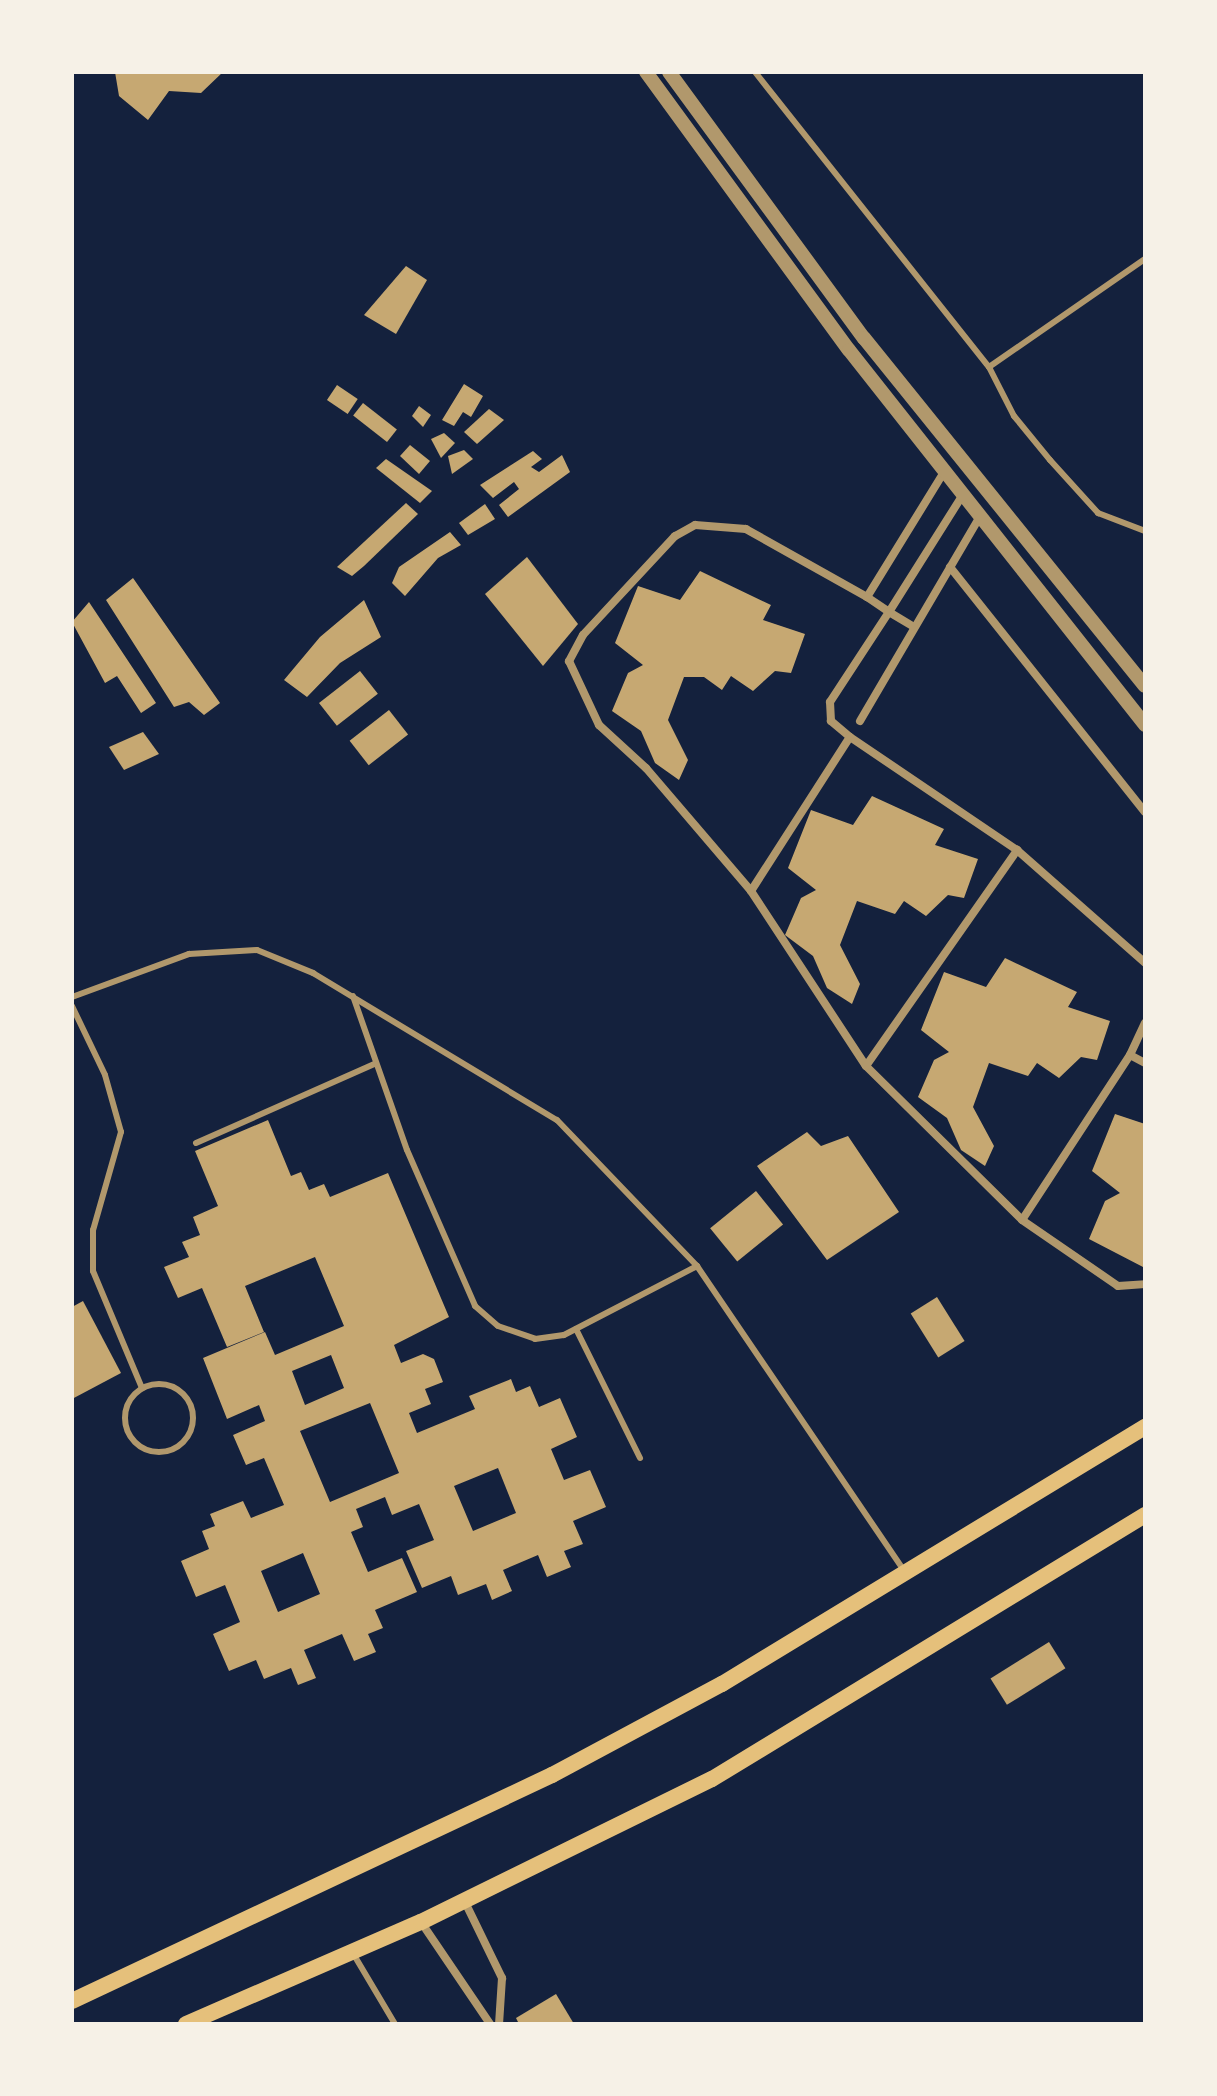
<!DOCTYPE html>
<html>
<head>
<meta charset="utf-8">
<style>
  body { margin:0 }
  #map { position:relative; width:1217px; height:2096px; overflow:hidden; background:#14213d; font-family:"PT Sans Narrow",sans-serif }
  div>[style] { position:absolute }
  .building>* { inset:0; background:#c6a872; transform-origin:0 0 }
  .service>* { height:6px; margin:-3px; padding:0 3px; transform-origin:3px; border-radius:3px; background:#b1986c }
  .service>.ring { margin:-3px; padding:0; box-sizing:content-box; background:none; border:6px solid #b1986c; border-radius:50% }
  .minor>* { height:8px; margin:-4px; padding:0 4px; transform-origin:4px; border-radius:4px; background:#b1986c }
  .tertiary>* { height:14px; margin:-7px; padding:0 7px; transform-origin:7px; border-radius:7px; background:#b1986c }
  .secondary>* { height:16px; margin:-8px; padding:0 8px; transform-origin:8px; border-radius:8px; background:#e5c07b }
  span { translate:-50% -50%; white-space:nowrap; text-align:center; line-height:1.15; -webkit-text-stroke:6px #f6f1e7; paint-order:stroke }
  .frame { position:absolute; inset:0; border:74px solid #f6f1e7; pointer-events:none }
</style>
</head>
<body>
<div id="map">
  <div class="building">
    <i style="clip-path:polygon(115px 72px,223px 72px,201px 93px,169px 91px,148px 120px,119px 96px)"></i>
    <i style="clip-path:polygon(406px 266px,427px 280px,396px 334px,364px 315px)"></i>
    <i style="clip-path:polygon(464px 384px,483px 396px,471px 417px,463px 412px,454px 426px,442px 420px)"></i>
    <i style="left:337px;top:385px;width:25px;height:18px;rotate:34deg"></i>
    <i style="left:363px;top:403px;width:43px;height:16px;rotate:38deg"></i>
    <i style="clip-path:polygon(419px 406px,431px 415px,423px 427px,412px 416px)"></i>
    <i style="clip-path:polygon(489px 409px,504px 420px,477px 444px,464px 432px)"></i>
    <i style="clip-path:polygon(444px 433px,455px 443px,441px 458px,431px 439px)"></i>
    <i style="clip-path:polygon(410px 445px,430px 461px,419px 474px,400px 456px)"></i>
    <i style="clip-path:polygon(464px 450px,473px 459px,452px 474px,448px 456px)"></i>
    <i style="clip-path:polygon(533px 451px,542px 459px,531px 467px,539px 472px,562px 455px,570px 472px,508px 517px,499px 505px,519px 489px,514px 482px,493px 498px,480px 485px)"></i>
    <i style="clip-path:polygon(386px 459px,432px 491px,420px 503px,376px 468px)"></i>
    <i style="clip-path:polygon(406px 503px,418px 514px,364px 566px,352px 576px,337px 567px)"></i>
    <i style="clip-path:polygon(485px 504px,495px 519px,468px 535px,459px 523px)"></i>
    <i style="clip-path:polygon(450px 532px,461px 545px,438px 558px,405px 596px,392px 583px,399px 567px)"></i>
    <i style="clip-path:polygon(527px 557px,578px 624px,543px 666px,485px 594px)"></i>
    <i style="clip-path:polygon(700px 571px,771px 605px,763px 620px,805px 634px,791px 673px,775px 671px,753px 691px,731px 676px,722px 690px,704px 677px,684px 677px,668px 720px,688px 760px,679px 780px,655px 763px,641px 731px,612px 711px,628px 673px,643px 665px,615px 643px,638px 586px,680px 600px)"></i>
    <i style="clip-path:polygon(133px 578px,220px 703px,204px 715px,189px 702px,174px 707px,106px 600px)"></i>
    <i style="clip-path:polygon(364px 600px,381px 637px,340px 663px,307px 697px,284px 680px,320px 637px)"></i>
    <i style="clip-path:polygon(89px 602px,156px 703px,141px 713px,117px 676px,105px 683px,72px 622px)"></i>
    <i style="left:360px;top:671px;width:29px;height:52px;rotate:52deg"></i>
    <i style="left:389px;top:710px;width:31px;height:50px;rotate:52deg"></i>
    <i style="clip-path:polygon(143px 732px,159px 754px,124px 770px,109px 747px)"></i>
    <i style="clip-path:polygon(872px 796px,944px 829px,935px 845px,978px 859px,964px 898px,948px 895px,926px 916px,904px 901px,895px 914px,857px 901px,840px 945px,860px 984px,852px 1004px,827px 988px,813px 956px,785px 935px,801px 898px,816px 890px,788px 868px,811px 810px,853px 825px)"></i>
    <i style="clip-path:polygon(1005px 958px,1077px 992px,1068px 1007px,1110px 1021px,1097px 1060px,1081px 1057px,1059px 1078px,1037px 1063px,1028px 1076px,989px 1063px,973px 1107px,994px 1146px,985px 1166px,961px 1150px,947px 1118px,918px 1097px,934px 1060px,949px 1052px,921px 1030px,944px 972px,986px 987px)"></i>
    <i style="clip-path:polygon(1115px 1114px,1145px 1124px,1143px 1267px,1089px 1239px,1105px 1201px,1120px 1193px,1092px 1171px)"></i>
    <i style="clip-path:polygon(evenodd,268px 1120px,291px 1176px,301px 1172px,309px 1190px,324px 1184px,330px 1197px,388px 1173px,449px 1317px,394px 1345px,401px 1363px,423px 1354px,434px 1359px,443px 1382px,425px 1389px,431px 1404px,409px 1413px,417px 1433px,475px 1409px,469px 1396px,511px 1379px,516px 1392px,530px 1386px,539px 1407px,560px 1398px,577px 1437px,551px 1449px,564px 1480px,590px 1470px,606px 1507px,573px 1521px,583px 1544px,564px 1551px,571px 1567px,547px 1577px,538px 1555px,503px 1570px,512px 1591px,492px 1600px,486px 1584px,458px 1595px,451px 1576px,422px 1588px,406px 1551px,434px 1540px,419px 1504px,392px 1515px,385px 1497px,356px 1509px,363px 1527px,351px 1532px,368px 1572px,402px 1558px,417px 1592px,375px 1610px,383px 1628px,368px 1634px,376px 1652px,354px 1661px,342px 1634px,304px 1650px,316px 1678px,298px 1685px,291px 1668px,264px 1679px,256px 1660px,229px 1671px,213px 1634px,240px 1622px,225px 1585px,196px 1597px,181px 1561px,209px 1549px,202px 1531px,215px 1526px,210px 1514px,243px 1501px,251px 1518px,284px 1505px,264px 1458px,246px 1465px,233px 1435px,265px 1421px,259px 1405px,227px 1419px,203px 1358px,265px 1332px,275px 1355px,344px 1326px,315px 1257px,245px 1286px,264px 1332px,227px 1347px,202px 1288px,178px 1298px,164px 1267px,189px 1257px,182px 1242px,200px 1235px,193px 1217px,218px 1206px,195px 1151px,268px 1120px,331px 1355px,344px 1388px,305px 1405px,292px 1371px,331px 1355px,268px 1120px,370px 1403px,399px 1473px,330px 1502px,300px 1431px,370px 1403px,268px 1120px,498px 1468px,516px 1513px,473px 1531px,454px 1486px,498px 1468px,268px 1120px,303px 1553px,320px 1594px,278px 1612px,261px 1571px,303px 1553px)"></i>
    <i style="clip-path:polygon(807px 1132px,821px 1146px,848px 1136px,899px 1212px,827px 1260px,757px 1166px)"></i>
    <i style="left:756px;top:1191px;width:43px;height:59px;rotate:51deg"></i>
    <i style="left:937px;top:1297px;width:52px;height:31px;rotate:58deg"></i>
    <i style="clip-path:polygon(83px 1301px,121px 1373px,72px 1399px,72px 1307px)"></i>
    <i style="left:1049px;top:1642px;width:31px;height:69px;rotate:58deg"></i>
    <i style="clip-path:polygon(556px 1994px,574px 2024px,519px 2024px,516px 2018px)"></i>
  </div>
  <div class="service">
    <i style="left:755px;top:72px;width:377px;rotate:51.6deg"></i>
    <i style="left:989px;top:367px;width:55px;rotate:63deg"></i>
    <i style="left:1014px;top:416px;width:57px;rotate:50.7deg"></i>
    <i style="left:1050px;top:460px;width:72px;rotate:47.8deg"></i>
    <i style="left:1098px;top:513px;width:50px;rotate:21deg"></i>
    <i style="left:989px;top:367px;width:190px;rotate:-34.7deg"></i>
    <i style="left:353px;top:996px;width:163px;rotate:70.7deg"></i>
    <i style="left:407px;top:1150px;width:170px;rotate:66.4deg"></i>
    <i style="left:475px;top:1306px;width:30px;rotate:41deg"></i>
    <i style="left:498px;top:1326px;width:39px;rotate:19deg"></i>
    <i style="left:535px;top:1339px;width:29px;rotate:-8deg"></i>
    <i style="left:564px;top:1335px;width:150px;rotate:-27.4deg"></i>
    <i style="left:72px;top:997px;width:125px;rotate:-20.2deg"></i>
    <i style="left:189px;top:954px;width:68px;rotate:-3.4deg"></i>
    <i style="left:257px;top:950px;width:61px;rotate:22.3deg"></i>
    <i style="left:313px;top:973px;width:285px;rotate:31.1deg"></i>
    <i style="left:557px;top:1120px;width:202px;rotate:46.2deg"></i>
    <i style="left:697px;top:1266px;width:371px;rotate:55.8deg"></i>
    <i style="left:72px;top:1006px;width:76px;rotate:64.4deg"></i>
    <i style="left:105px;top:1075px;width:59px;rotate:74.3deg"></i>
    <i style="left:121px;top:1132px;width:102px;rotate:105.9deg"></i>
    <i style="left:93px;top:1230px;width:41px;rotate:90deg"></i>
    <i style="left:93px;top:1271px;width:127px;rotate:67.3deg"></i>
    <i style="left:196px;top:1143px;width:195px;rotate:-23.9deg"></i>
    <i style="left:576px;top:1329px;width:144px;rotate:63.6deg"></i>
    <i class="ring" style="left:125px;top:1384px;width:62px;height:62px"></i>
    <i style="left:354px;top:1955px;width:80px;rotate:59.3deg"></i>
  </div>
  <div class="minor">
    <i style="left:944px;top:472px;width:147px;rotate:121.6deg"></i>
    <i style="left:867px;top:597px;width:139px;rotate:-150.7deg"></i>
    <i style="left:746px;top:529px;width:51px;rotate:-175.5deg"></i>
    <i style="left:695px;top:525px;width:23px;rotate:151deg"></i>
    <i style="left:675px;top:536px;width:135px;rotate:132.9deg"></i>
    <i style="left:583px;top:635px;width:30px;rotate:118deg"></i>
    <i style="left:569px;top:661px;width:71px;rotate:64.9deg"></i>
    <i style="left:599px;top:725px;width:64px;rotate:42.5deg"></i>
    <i style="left:646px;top:768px;width:162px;rotate:49.5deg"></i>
    <i style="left:751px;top:891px;width:209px;rotate:56.7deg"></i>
    <i style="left:866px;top:1066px;width:219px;rotate:44.6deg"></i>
    <i style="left:950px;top:567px;width:313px;rotate:51.5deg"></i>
    <i style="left:867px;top:597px;width:27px;rotate:34deg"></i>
    <i style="left:889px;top:612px;width:137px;rotate:-57.8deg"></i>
    <i style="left:860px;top:721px;width:235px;rotate:-59.6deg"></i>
    <i style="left:850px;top:737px;width:25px;rotate:-140deg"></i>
    <i style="left:831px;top:721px;width:19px;rotate:-93deg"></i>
    <i style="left:830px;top:702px;width:108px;rotate:-56.8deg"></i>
    <i style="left:889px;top:612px;width:29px;rotate:31deg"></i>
    <i style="left:751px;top:891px;width:183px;rotate:-57.3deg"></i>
    <i style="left:850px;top:737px;width:202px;rotate:34.1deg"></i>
    <i style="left:1130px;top:1055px;width:35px;rotate:-65deg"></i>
    <i style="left:1145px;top:1063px;width:17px;rotate:-152deg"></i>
    <i style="left:1130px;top:1055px;width:197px;rotate:123.2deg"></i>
    <i style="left:1022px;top:1220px;width:116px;rotate:34.5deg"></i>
    <i style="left:1118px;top:1286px;width:27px;rotate:-4deg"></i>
    <i style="left:866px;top:1066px;width:264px;rotate:-55deg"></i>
    <i style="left:1017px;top:850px;width:171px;rotate:41.4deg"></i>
    <i style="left:464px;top:1900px;width:87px;rotate:64deg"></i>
    <i style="left:502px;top:1978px;width:46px;rotate:93.7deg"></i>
    <i style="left:421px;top:1922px;width:123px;rotate:55.9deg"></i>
  </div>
  <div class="tertiary">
    <i style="left:646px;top:72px;width:344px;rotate:53.9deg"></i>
    <i style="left:849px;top:350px;width:478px;rotate:51.7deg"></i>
    <i style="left:669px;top:72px;width:330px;rotate:53.8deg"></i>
    <i style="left:864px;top:338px;width:447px;rotate:51.1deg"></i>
  </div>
  <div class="secondary">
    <i style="left:72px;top:2001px;width:531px;rotate:-25.21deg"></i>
    <i style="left:552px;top:1775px;width:193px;rotate:-28.2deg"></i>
    <i style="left:722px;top:1684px;width:495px;rotate:-31.3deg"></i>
    <i style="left:186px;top:2024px;width:256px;rotate:-23.5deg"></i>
    <i style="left:421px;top:1922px;width:324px;rotate:-26.2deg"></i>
    <i style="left:712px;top:1779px;width:507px;rotate:-31.37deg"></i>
  </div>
  <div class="frame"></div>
</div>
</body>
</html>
